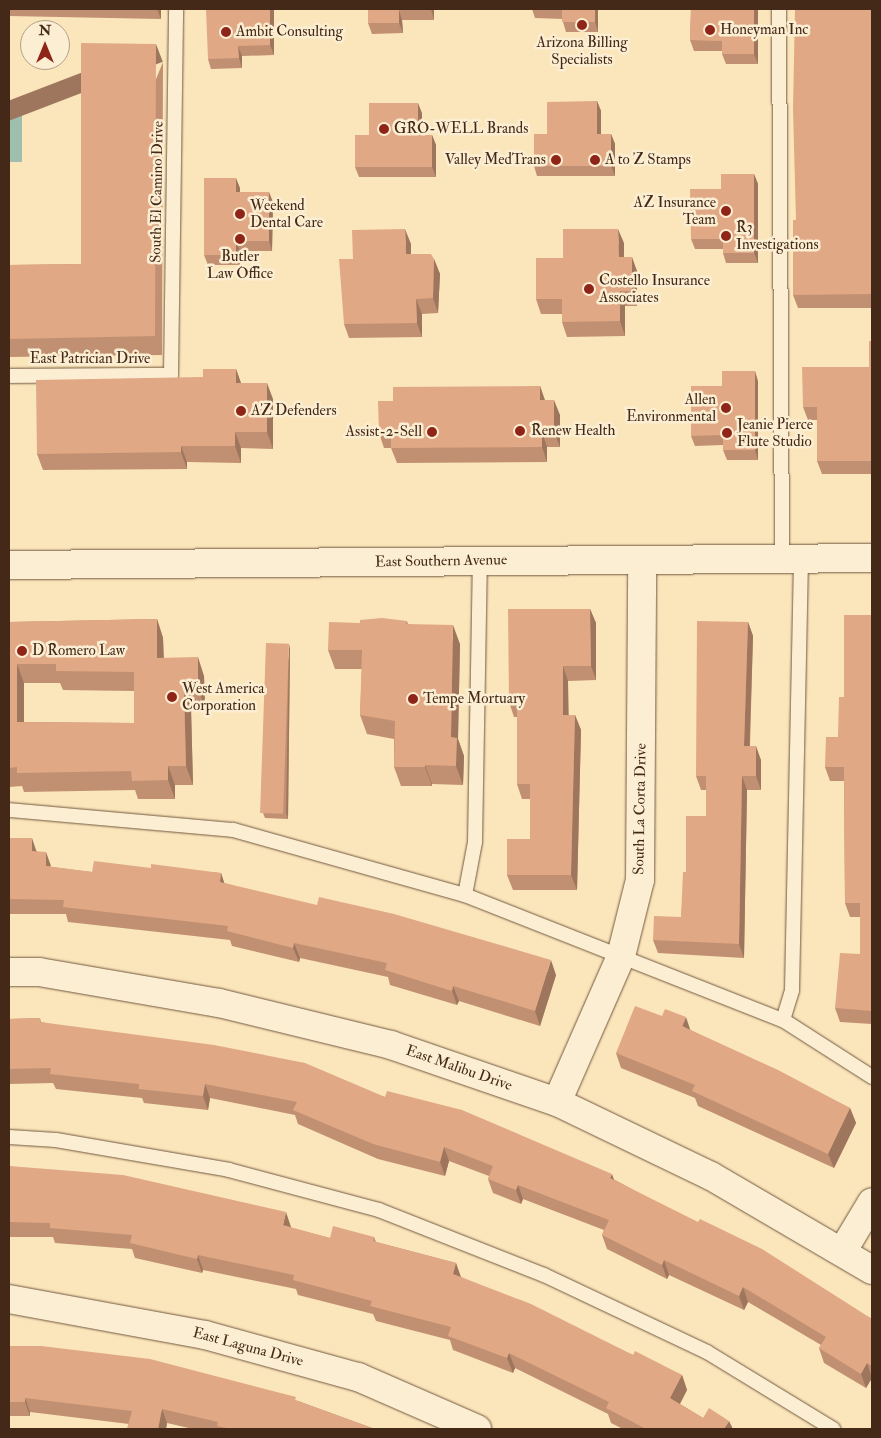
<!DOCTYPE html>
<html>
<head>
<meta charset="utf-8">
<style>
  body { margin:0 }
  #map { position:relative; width:881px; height:1438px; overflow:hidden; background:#fbe5ba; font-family:"IM FELL Double Pica",serif }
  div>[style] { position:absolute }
  .water>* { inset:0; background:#9fbfae; transform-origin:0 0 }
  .roads { filter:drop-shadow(0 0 1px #725841) drop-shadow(0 0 1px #725841) }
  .lane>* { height:14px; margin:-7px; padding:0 7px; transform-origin:7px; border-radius:7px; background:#fceed2 }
  .street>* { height:28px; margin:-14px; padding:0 14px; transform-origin:14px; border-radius:14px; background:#fceed2 }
  .secondary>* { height:28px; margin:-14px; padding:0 14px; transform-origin:14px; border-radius:14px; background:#fceed2 }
  .wall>* { inset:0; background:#c19072 }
  .shaded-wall>* { inset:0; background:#9d765d; transform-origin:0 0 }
  .building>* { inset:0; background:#e0a885; transform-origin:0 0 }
  .dots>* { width:14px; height:14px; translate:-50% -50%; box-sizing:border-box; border:2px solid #fceed2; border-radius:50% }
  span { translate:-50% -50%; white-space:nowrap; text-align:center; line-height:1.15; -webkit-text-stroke:5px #fceed2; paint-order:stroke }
  .poi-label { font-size:15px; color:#442919 }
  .left { translate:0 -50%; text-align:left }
  .right { translate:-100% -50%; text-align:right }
  .street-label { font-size:15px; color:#442919 }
  .frame { position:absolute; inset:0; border:10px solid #442919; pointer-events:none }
  .north { position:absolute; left:20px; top:20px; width:50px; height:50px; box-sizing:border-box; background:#fceed2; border:1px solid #b29f88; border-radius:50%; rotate:0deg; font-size:14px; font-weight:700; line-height:20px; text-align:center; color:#442919 }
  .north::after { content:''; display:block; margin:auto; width:18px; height:22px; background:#8f2418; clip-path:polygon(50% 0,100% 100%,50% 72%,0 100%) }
</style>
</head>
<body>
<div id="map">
  <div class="water">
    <i style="left:9px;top:114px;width:13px;height:48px"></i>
  </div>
  <div class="roads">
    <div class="lane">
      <i style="left:779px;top:9px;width:550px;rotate:89.69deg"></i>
      <i style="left:9px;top:376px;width:162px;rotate:-0.4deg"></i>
      <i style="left:171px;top:375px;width:366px;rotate:-89.2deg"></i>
      <i style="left:9px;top:810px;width:225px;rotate:5.1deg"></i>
      <i style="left:233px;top:830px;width:241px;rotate:15.7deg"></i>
      <i style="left:465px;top:895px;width:342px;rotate:21.5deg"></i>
      <i style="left:783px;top:1020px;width:106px;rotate:32.6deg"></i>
      <i style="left:465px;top:895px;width:54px;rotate:-79.3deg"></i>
      <i style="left:475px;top:842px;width:281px;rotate:-89deg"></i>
      <i style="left:783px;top:1020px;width:31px;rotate:-73deg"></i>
      <i style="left:792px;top:990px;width:431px;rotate:-88.8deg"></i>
      <i style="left:9px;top:1137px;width:47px;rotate:3.7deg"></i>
      <i style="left:56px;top:1140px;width:176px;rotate:9.8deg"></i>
      <i style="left:229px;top:1170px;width:155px;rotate:14.9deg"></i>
      <i style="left:379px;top:1210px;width:177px;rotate:21.5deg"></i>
      <i style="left:544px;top:1275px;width:180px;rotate:25.3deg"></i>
      <i style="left:707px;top:1352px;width:148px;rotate:31.4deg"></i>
    </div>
    <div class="street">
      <i style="left:9px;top:972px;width:30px"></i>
      <i style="left:39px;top:972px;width:183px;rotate:9.8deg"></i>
      <i style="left:219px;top:1003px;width:177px;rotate:13.7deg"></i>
      <i style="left:391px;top:1045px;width:176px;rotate:19deg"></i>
      <i style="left:557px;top:1102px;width:171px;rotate:25.7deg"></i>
      <i style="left:711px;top:1176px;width:186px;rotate:30.3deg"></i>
      <i style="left:557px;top:1102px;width:159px;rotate:-66.3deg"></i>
      <i style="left:621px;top:956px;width:78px;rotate:-76deg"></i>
      <i style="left:640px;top:880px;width:320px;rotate:-89.6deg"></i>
      <i style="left:842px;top:1252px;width:58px;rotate:-59deg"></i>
      <i style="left:9px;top:1299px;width:199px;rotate:10.4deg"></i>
      <i style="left:205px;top:1335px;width:159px;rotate:15.4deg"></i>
      <i style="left:358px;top:1377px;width:130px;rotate:23.6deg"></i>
    </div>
    <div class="secondary">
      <i style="left:9px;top:565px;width:863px;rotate:-0.46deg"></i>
    </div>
  </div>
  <div class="wall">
    <i style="clip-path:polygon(9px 9px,161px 9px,161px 19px,9px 16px)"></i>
    <i style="clip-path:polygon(274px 9px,274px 55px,242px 56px,242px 68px,211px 69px,208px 59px)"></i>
    <i style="clip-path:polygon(368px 9px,434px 9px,434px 20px,402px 20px,403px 33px,372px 34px,368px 23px)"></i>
    <i style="clip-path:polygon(532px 9px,598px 9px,598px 32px,566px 32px,563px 22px,563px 19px,535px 18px)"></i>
    <i style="clip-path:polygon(691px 9px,758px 9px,758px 64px,726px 64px,722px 54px,722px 51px,694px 51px,690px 40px)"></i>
    <i style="clip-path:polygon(872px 9px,872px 308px,798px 308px,793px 295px,796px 220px)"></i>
    <i style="clip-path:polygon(163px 62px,162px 355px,9px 357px,9px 265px,81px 264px)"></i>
    <i style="clip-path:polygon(597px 101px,601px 111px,601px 134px,611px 134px,615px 144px,615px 176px,537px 176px,534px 166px,547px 134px)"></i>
    <i style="clip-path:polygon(422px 113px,422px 135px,432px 135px,436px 145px,436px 177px,359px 177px,355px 167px,369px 135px)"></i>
    <i style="clip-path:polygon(754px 174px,758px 184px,758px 263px,726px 263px,723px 253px,723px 249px,695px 249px,691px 239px,721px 189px)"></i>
    <i style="clip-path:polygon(240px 188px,240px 192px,273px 202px,272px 251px,240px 251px,240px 265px,208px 265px,204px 255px)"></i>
    <i style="clip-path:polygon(624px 243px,624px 257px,637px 271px,637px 306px,625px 306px,625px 336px,567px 337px,562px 322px,562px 314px,541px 314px,536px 299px,563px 258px)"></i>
    <i style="clip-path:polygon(411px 244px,411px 254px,434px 259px,440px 274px,438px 313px,422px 314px,422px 337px,349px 338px,344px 324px,353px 259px)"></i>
    <i style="clip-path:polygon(872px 341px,872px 474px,822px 474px,817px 461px,817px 420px,808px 420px,803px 407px,869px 367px)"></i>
    <i style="clip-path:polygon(236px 369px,241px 383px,273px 399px,273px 449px,241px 448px,241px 463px,187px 462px,187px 469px,43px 470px,37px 454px,203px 377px)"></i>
    <i style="clip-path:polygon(758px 381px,758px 460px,727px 460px,723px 450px,723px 445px,695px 446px,691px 436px,722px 386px)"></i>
    <i style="clip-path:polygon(540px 386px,545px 400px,560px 415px,560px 447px,547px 447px,547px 462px,397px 463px,391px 448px,384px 448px,379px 433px,393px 401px)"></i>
    <i style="clip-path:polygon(590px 609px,596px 623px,596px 680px,568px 681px,568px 715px,575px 715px,581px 730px,577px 890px,513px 890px,507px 875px,530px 839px,530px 799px,522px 799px,517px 784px,517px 717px,514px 717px,509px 702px)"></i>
    <i style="clip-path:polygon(872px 615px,872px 1024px,840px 1022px,835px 1008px,860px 954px,860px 917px,850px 917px,845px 903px,844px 781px,830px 781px,825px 767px,838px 737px,844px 697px)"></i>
    <i style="clip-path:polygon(evenodd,157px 619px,163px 638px,164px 658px,204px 676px,205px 708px,191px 708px,193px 785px,175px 785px,175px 799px,138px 799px,135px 790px,24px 792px,22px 786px,9px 787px,9px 622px,157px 619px,24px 683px,60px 683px,63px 690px,134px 691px,134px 723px,24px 722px,24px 683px)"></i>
    <i style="clip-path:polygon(407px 621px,408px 624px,460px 644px,458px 739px,464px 756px,463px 785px,432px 784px,432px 786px,401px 786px,394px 767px,394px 739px,367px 734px,360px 715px,362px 669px,335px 669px,328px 650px,360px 623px)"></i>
    <i style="clip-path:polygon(748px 622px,753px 636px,750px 746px,761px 760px,761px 790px,747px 790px,744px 958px,658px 953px,653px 940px,681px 917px,686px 872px,706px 816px,706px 790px,701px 790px,696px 776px)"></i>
    <i style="clip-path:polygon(290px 649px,288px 819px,265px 818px,263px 813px)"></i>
    <i style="clip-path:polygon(9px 838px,37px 851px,51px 867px,92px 872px,151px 868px,221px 873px,224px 883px,556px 975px,540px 1026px,459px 1001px,457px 1005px,390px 985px,388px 977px,300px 958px,299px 962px,232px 946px,230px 940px,68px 922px,66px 914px,9px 914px)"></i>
    <i style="clip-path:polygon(40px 1018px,41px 1022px,385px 1097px,615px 1180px,872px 1319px,872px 1378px,866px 1388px,824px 1363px,819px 1348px,821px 1345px,748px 1302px,744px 1310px,669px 1275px,667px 1279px,607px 1249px,602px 1235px,604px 1230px,523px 1199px,521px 1204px,493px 1193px,488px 1179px,489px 1176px,449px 1161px,445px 1176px,378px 1159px,298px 1124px,295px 1115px,210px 1098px,208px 1110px,144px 1103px,142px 1098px,56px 1089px,53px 1083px,9px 1084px,9px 1019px)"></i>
    <i style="clip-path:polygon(690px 1030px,850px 1108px,856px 1123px,834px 1168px,698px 1106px,695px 1098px,621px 1068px,616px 1053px)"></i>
    <i style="clip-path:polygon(9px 1166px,291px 1227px,291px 1228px,330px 1238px,374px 1237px,376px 1242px,456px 1263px,461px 1277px,633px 1355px,682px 1375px,687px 1390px,680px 1404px,703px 1418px,733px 1429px,623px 1429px,611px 1423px,608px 1414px,515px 1368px,513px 1373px,453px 1350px,450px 1340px,376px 1321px,373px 1314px,298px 1295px,296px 1289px,203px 1270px,202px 1273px,135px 1258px,132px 1249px,55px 1243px,53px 1237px,9px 1237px)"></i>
    <i style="clip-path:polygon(9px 1346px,298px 1401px,375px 1429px,193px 1429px,167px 1423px,166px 1429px,127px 1429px,129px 1424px,30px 1412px,30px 1416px,9px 1416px)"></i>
  </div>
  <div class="shaded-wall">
    <i style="clip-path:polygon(157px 9px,161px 9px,161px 19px)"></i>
    <i style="clip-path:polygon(270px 9px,274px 9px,274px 55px,270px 45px)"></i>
    <i style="clip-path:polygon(431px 9px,434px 9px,434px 20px)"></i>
    <i style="clip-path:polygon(595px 9px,598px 9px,598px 32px,595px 22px)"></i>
    <i style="clip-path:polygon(754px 9px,758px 9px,758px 64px,754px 54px)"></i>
    <i style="clip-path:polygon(399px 10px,402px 20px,403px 33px,399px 23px)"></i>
    <i style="left:156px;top:44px;width:19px;height:292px;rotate:69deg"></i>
    <i style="clip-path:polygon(238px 46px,242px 56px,242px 68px,239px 58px)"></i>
    <i style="clip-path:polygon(597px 101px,601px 111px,601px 144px,597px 134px)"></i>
    <i style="clip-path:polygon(418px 103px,422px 113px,422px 145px,418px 135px)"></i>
    <i style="clip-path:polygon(611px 134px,615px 144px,615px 176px,611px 166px)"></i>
    <i style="clip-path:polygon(432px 135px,436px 145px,436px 177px,432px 167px)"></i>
    <i style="clip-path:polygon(754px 174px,758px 184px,758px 263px,754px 253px)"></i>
    <i style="clip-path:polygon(236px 178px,240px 188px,240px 202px,236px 192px)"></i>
    <i style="clip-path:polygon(269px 192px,273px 202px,272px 251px,269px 241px)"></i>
    <i style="clip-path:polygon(405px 229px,411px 244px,411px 269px,406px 254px)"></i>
    <i style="clip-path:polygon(618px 229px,624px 243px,624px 271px,619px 257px)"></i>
    <i style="clip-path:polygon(236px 241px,240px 251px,240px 265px,236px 255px)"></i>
    <i style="clip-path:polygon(632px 257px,637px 271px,637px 306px,632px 291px)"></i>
    <i style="clip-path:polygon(434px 259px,440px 274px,438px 313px,433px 298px)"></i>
    <i style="clip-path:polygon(620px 291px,625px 306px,625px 336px,620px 321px)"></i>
    <i style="clip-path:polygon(416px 299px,422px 314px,422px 337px,417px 323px)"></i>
    <i style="clip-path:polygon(236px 369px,242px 386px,236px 383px)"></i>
    <i style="clip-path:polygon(755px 371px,758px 381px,758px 460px,755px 450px)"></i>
    <i style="clip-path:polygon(267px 383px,273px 399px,273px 449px,267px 432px)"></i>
    <i style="clip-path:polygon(540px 386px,545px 401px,540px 400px)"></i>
    <i style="clip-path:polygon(554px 400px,560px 415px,560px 447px,554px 432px)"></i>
    <i style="clip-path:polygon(235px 432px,241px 448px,241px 463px,235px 446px)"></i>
    <i style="clip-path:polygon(542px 432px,547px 447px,547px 462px,542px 447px)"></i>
    <i style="clip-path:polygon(181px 446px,187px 462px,187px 469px,181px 452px)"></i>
    <i style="clip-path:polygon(590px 609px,596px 623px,596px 680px,591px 666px)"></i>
    <i style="clip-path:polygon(157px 619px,163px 638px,164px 676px,157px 658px)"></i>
    <i style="clip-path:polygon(748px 622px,753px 636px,749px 760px,744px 746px)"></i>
    <i style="clip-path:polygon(453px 625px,460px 644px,458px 739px,464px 756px,463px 785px,456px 766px,451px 737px)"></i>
    <i style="clip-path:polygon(289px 644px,290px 649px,288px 819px,286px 813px)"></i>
    <i style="clip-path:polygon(198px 657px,204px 676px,205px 708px,198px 689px)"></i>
    <i style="clip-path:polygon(17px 664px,24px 683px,24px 741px,17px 722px)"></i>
    <i style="clip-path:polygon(563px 666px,568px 681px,569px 730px,563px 715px)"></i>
    <i style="clip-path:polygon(184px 690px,191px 708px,193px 785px,186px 766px)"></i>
    <i style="clip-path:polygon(575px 715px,581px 730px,577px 890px,571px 875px)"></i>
    <i style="clip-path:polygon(756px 746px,761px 760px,761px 790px,756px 776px)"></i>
    <i style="clip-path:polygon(425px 765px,432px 784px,432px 786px,425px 767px)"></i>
    <i style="clip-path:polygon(168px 766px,175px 785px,175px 799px,168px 780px)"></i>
    <i style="clip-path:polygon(742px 776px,747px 790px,744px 958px,739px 944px)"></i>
    <i style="clip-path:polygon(32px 838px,37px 853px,32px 851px)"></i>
    <i style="clip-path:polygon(46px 852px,51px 866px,46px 866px)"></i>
    <i style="clip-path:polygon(221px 873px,226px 888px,220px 882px)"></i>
    <i style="clip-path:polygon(294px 943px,300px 958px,299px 962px,293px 948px)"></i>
    <i style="clip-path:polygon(551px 960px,556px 975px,540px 1026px,535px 1011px)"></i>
    <i style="clip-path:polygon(453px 986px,459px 1001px,457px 1005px,452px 991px)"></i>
    <i style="clip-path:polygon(686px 1017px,691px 1032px,682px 1026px)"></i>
    <i style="clip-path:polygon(205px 1084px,210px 1098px,208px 1110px,203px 1096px)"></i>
    <i style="clip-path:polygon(850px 1108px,856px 1123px,834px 1168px,828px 1154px)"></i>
    <i style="clip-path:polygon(444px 1147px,449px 1161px,445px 1176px,440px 1162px)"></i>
    <i style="clip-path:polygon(612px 1174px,617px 1188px,610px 1178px)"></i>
    <i style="clip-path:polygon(518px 1185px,523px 1199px,521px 1204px,516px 1190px)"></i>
    <i style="clip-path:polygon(286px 1212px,291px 1227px,288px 1240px,283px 1225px)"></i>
    <i style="clip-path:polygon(198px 1255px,203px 1270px,202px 1273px,197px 1259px)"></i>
    <i style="clip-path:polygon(664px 1260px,669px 1275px,667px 1279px,662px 1265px)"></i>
    <i style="clip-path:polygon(456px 1263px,461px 1278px,453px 1274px)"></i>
    <i style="clip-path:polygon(743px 1287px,748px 1302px,744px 1310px,739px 1296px)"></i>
    <i style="clip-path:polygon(509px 1353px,515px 1368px,513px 1373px,507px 1358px)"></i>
    <i style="clip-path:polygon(867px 1363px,872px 1378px,866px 1388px,861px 1374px)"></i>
    <i style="clip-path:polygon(682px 1375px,687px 1390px,675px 1413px,670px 1398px)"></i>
    <i style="clip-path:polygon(25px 1398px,30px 1412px,30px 1416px,25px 1402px)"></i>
    <i style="clip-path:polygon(162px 1409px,167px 1423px,166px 1429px,158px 1429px)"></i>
    <i style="clip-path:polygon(729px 1421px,733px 1429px,724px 1429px)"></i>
  </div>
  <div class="building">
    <i style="clip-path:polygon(206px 9px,270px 9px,270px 45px,238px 46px,239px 58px,208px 59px)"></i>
    <i style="clip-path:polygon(368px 9px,431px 9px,399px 10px,399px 23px,368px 23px)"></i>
    <i style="left:562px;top:9px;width:33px;height:13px"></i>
    <i style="clip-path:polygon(691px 9px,754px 9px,754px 54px,722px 54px,722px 41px,690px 40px)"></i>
    <i style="clip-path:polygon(795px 9px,872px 9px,872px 294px,793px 295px,793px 220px,796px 220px,793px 109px)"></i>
    <i style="clip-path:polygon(81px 43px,156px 44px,155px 336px,9px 339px,9px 265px,81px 264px)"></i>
    <i style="clip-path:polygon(597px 101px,597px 134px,611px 134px,611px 166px,534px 166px,534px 134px,547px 134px,547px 102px)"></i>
    <i style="clip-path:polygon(369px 103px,418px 103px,418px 135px,432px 135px,432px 167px,355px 167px,355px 135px,369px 135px)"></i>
    <i style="clip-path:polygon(721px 174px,754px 174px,754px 253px,723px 253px,723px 239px,691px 239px,690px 189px,721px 189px)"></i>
    <i style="clip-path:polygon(204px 178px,236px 178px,236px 192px,269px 192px,269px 241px,236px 241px,236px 255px,204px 255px)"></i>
    <i style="clip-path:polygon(405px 229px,406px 254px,431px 254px,434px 259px,433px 298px,416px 299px,417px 323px,344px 324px,339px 259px,353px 259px,352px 230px)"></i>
    <i style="clip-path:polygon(563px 229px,618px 229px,619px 257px,632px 257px,632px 291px,620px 291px,620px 321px,562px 322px,562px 299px,536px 299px,536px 258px,563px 258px)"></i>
    <i style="clip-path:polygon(869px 341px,872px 341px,872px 461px,817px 461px,817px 407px,803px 407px,802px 367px,869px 367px)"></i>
    <i style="clip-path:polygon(203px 369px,236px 369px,236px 383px,267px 383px,267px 432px,235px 432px,235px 446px,181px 446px,181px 452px,37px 454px,36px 380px,203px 377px)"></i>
    <i style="clip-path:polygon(722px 371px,755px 371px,755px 450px,723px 450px,723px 435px,691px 436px,691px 386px,722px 386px)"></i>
    <i style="clip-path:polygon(540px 386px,540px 400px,554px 400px,554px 432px,542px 432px,542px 447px,391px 448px,391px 433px,379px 433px,378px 401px,393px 401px,393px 387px)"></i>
    <i style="clip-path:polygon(508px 609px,590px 609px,591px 666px,563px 666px,563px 715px,575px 715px,571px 875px,507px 875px,507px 839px,530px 839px,530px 784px,517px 784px,517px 702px,509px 702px)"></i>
    <i style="clip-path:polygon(844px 615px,872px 615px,872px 1011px,835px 1008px,840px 953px,860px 954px,860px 903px,845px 903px,844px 767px,825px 767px,826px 737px,838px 737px,839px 697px,844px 697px)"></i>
    <i style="clip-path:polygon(382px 618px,407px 621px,406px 624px,453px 625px,451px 737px,457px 738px,456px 766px,425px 765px,425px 767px,394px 767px,395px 721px,360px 715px,362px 650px,328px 650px,329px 622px,360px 623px,360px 620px)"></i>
    <i style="clip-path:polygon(evenodd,157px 619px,157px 658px,198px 657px,198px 689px,184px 690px,186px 766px,168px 766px,168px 780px,132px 781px,131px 771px,17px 773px,17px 767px,9px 768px,9px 622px,157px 619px,17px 664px,56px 664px,56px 671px,134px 672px,134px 723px,17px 722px,17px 664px)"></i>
    <i style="clip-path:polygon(697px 621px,748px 622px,744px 746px,756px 746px,756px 776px,742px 776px,739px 944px,653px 940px,654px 916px,681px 917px,683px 872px,686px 872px,686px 816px,706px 816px,706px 776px,696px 776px)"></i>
    <i style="left:266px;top:643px;width:23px;height:170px;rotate:2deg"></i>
    <i style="clip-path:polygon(9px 838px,32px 838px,32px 851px,46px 852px,46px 866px,92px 872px,94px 861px,151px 868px,151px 864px,221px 873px,220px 882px,317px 905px,319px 897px,394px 914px,551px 960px,535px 1011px,453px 986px,452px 991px,385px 970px,387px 963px,294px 943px,293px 948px,227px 931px,228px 926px,63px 907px,64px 900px,9px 899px)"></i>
    <i style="clip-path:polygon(635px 1006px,662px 1016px,665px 1009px,686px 1017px,682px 1026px,778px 1070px,850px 1108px,828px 1154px,692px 1091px,695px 1085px,616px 1053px)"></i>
    <i style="clip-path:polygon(40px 1018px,40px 1022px,214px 1045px,305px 1063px,385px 1097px,387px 1091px,462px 1110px,612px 1174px,610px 1178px,698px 1222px,700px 1219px,762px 1249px,872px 1319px,872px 1366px,867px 1363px,861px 1374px,819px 1348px,826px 1337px,743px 1287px,739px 1296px,664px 1260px,662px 1265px,602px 1235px,609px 1220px,518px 1185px,516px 1190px,488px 1179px,493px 1166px,444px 1147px,440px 1162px,373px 1144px,293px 1110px,297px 1102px,205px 1084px,203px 1096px,139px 1089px,139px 1084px,50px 1074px,51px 1068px,9px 1069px,9px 1019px)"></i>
    <i style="clip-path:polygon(9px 1166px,123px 1175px,286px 1212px,283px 1225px,330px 1238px,333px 1226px,374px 1237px,373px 1241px,456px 1263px,453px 1274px,531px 1304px,633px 1355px,635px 1351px,682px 1375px,670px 1398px,703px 1418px,709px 1408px,729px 1421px,724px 1429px,646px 1429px,606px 1408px,609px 1402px,509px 1353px,507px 1358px,448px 1336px,451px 1327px,370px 1306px,372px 1301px,293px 1280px,294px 1275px,198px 1255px,197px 1259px,130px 1243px,132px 1235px,50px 1228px,50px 1223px,9px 1222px)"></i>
    <i style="clip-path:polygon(9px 1346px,41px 1346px,150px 1359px,296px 1397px,295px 1400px,375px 1429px,231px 1429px,217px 1426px,218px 1422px,162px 1409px,158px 1429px,127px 1429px,132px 1411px,25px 1398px,25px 1402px,9px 1402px)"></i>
  </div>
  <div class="dots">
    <i style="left:582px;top:25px;background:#8f2418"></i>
    <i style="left:710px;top:30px;background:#8f2418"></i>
    <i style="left:226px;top:32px;background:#8f2418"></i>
    <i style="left:384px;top:129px;background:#8f2418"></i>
    <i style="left:556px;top:160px;background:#8f2418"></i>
    <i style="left:595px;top:160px;background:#8f2418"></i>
    <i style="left:726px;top:211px;background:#8f2418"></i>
    <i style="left:240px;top:214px;background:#8f2418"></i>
    <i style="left:726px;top:236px;background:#8f2418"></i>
    <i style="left:240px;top:239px;background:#8f2418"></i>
    <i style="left:589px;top:289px;background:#8f2418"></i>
    <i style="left:726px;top:408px;background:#8f2418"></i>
    <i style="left:241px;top:411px;background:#8f2418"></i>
    <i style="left:520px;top:431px;background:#8f2418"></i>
    <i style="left:432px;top:432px;background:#8f2418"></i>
    <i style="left:727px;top:433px;background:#8f2418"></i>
    <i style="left:22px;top:651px;background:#8f2418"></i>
    <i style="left:172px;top:697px;background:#8f2418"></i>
    <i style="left:413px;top:699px;background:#8f2418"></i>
  </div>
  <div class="poi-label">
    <span class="left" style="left:720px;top:30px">Honeyman Inc</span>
    <span class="left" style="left:236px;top:32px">Ambit Consulting</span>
    <span style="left:582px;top:51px">Arizona Billing<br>Specialists</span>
    <span class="left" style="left:394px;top:129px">GRO-WELL Brands</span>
    <span class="right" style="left:546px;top:160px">Valley MedTrans</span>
    <span class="left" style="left:605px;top:160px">A to Z Stamps</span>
    <span class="right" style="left:716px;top:211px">AZ Insurance<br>Team</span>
    <span class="left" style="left:250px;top:214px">Weekend<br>Dental Care</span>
    <span class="left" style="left:736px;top:236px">R3<br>Investigations</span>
    <span style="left:240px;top:265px">Butler<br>Law Office</span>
    <span class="left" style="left:599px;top:289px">Costello Insurance<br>Associates</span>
    <span class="right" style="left:716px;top:408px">Allen<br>Environmental</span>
    <span class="left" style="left:251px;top:411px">AZ Defenders</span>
    <span class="left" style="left:737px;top:433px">Jeanie Pierce<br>Flute Studio</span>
    <span class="left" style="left:531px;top:431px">Renew Health</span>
    <span class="right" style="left:422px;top:432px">Assist-2-Sell</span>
    <span class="left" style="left:32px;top:651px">D Romero Law</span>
    <span class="left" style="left:182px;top:697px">West America<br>Corporation</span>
    <span class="left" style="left:423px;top:699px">Tempe Mortuary</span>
  </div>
  <div class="street-label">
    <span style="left:157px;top:192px;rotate:-89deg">South El Camino Drive</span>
    <span style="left:90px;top:359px">East Patrician Drive</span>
    <span style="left:441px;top:561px;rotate:-1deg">East Southern Avenue</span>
    <span style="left:640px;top:809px;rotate:-89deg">South La Corta Drive</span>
    <span style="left:459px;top:1068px;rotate:19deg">East Malibu Drive</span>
    <span style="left:248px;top:1347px;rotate:15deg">East Laguna Drive</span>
  </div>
  <div class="frame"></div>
  <div class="north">N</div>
</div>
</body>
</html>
